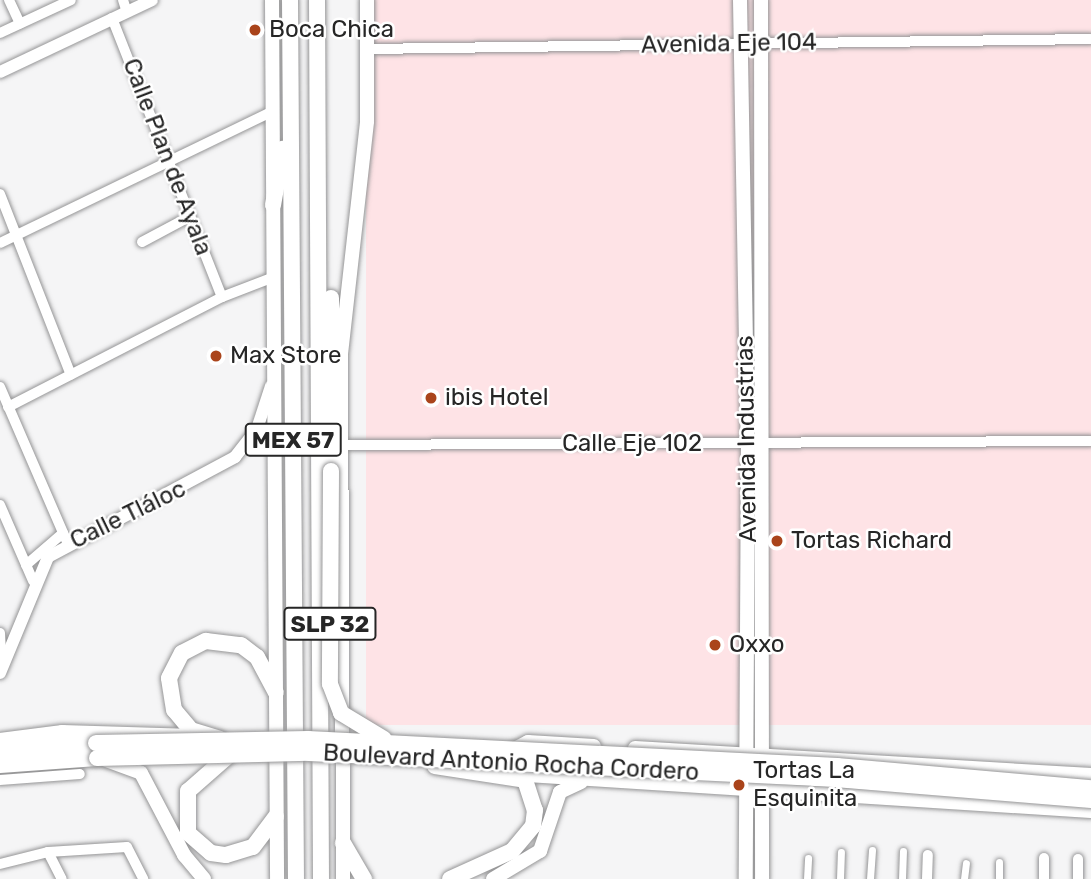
<!DOCTYPE html>
<html>
<head>
<meta charset="utf-8">
<style>
  body { margin:0 }
  #map { position:relative; width:1091px; height:879px; overflow:hidden; background:#f5f5f6; font-family:Rubik,sans-serif }
  div>[style] { position:absolute }
  .industrial>* { inset:0; background:#fee3e6; transform-origin:0 0 }
  .roads { filter:drop-shadow(0 0 2px #959596) drop-shadow(0 0 2px #959596) }
  .pedestrian>* { height:7px; margin:-3.5px; padding:0 3.5px; transform-origin:3.5px; border-radius:3.5px; background:#fff }
  .minor>* { height:10px; margin:-5px; padding:0 5px; transform-origin:5px; border-radius:5px; background:#fff }
  .tertiary>* { height:12px; margin:-6px; padding:0 6px; transform-origin:6px; border-radius:6px; background:#fff }
  .secondary>* { height:14px; margin:-7px; padding:0 7px; transform-origin:7px; border-radius:7px; background:#fff }
  .trunk>* { height:16px; margin:-8px; padding:0 8px; transform-origin:8px; border-radius:8px; background:#fff }
  .bridges { filter:drop-shadow(0 0 2px #959596) drop-shadow(0 0 2px #959596) }
  .trunk-bridge>* { height:16px; margin:-8px; padding:0 8px; transform-origin:8px; border-radius:8px; background:#fff }
  .dots>* { width:19px; height:19px; translate:-50% -50%; box-sizing:border-box; border:4px solid #fff; border-radius:50% }
  span { translate:-50% -50%; white-space:nowrap; text-align:center; line-height:1.15; -webkit-text-stroke:5px #fff; paint-order:stroke }
  .shield-label span { padding:2px 5px; background:#fff; border:2px solid; border-radius:5px; -webkit-text-stroke-width:0 }
  .shield-label { font-size:23px; color:#262626; font-weight:700 }
  .poi-label { font-size:24px; color:#262626 }
  .left { translate:0 -50%; text-align:left }
  .street-label { font-size:24px; color:#262626 }
</style>
</head>
<body>
<div id="map">
  <div class="industrial">
    <i style="left:366px;top:0;width:725px;height:725px"></i>
  </div>
  <div class="roads">
    <div class="pedestrian">
      <i style="left:807px;top:879px;width:21px;rotate:-87deg"></i>
      <i style="left:840px;top:879px;width:27px;rotate:-88deg"></i>
      <i style="left:870px;top:879px;width:29px;rotate:-86deg"></i>
      <i style="left:902px;top:879px;width:28px;rotate:-88deg"></i>
      <i style="left:964px;top:879px;width:16px;rotate:-83deg"></i>
      <i style="left:999px;top:879px;width:17px;rotate:-90deg"></i>
    </div>
    <div class="minor">
      <i style="left:9px;top:0;width:26px;rotate:65deg"></i>
      <i style="left:123px;top:0;width:13px;rotate:72deg"></i>
      <i style="left:112px;top:18px;width:300px;rotate:68.5deg"></i>
      <i style="left:0;top:33px;width:78px;rotate:-24.9deg"></i>
      <i style="left:367px;top:49px;width:724px;rotate:-0.79deg"></i>
      <i style="left:0;top:194px;width:194px;rotate:68.6deg"></i>
      <i style="left:142px;top:242px;width:55px;rotate:-28deg"></i>
      <i style="left:0;top:243px;width:303px;rotate:-25.8deg"></i>
      <i style="left:0;top:387px;width:171px;rotate:66.6deg"></i>
      <i style="left:8px;top:407px;width:241px;rotate:-27.2deg"></i>
      <i style="left:222px;top:297px;width:56px;rotate:-21deg"></i>
      <i style="left:341px;top:445px;width:750px;rotate:-0.31deg"></i>
      <i style="left:0;top:505px;width:83px;rotate:66.5deg"></i>
      <i style="left:26px;top:565px;width:49px;rotate:-40.9deg"></i>
      <i style="left:0;top:633px;width:22px;rotate:87deg"></i>
      <i style="left:0;top:780px;width:80px;rotate:-4.3deg"></i>
      <i style="left:48px;top:852px;width:30px;rotate:63deg"></i>
      <i style="left:0;top:864px;width:49px;rotate:-14deg"></i>
      <i style="left:48px;top:852px;width:79px;rotate:-3.6deg"></i>
      <i style="left:127px;top:847px;width:36px;rotate:63deg"></i>
      <i style="left:927px;top:879px;width:24px;rotate:-88deg"></i>
      <i style="left:1044px;top:879px;width:21px;rotate:-90deg"></i>
      <i style="left:1078px;top:879px;width:20px;rotate:-90deg"></i>
    </div>
    <div class="tertiary">
      <i style="left:0;top:72px;width:168px;rotate:-25.3deg"></i>
      <i style="left:0;top:673px;width:126px;rotate:-67.5deg"></i>
      <i style="left:48px;top:557px;width:212px;rotate:-28.1deg"></i>
      <i style="left:235px;top:457px;width:36px;rotate:-52deg"></i>
      <i style="left:257px;top:429px;width:45px;rotate:-72deg"></i>
    </div>
    <div class="secondary">
      <i style="left:272px;top:0;width:879px;rotate:89.67deg"></i>
      <i style="left:740px;top:0;width:443px;rotate:89deg"></i>
      <i style="left:748px;top:443px;width:436px;rotate:90.3deg"></i>
      <i style="left:761px;top:0;width:879px;rotate:89.93deg"></i>
      <i style="left:0;top:740px;width:63px;rotate:-7.4deg"></i>
      <i style="left:62px;top:732px;width:131px;rotate:1.7deg"></i>
      <i style="left:635px;top:748px;width:457px;rotate:3.4deg"></i>
      <i style="left:513px;top:750px;width:17px;rotate:-28deg"></i>
      <i style="left:528px;top:742px;width:66px;rotate:3.5deg"></i>
      <i style="left:106px;top:760px;width:37px;rotate:20deg"></i>
      <i style="left:141px;top:773px;width:93px;rotate:62.3deg"></i>
      <i style="left:184px;top:855px;width:31px;rotate:50deg"></i>
      <i style="left:512px;top:774px;width:580px;rotate:3.66deg"></i>
      <i style="left:343px;top:879px;width:525px;rotate:-90.22deg"></i>
      <i style="left:341px;top:354px;width:234px;rotate:-83.6deg"></i>
      <i style="left:367px;top:121px;width:121px;rotate:-90deg"></i>
      <i style="left:493px;top:879px;width:55px;rotate:-30.8deg"></i>
      <i style="left:540px;top:851px;width:62px;rotate:-71.3deg"></i>
      <i style="left:560px;top:792px;width:23px;rotate:-25deg"></i>
    </div>
    <div class="trunk">
      <i style="left:290px;top:0;width:879px;rotate:89.61deg"></i>
      <i style="left:317px;top:0;width:879px;rotate:89.74deg"></i>
      <i style="left:273px;top:205px;width:57px;rotate:-79.9deg"></i>
      <i style="left:331px;top:298px;width:173px;rotate:90deg"></i>
      <i style="left:220px;top:739px;width:30px;rotate:-163deg"></i>
      <i style="left:191px;top:730px;width:26px;rotate:-130deg"></i>
      <i style="left:174px;top:710px;width:32px;rotate:-99deg"></i>
      <i style="left:169px;top:678px;width:28px;rotate:-63deg"></i>
      <i style="left:182px;top:653px;width:27px;rotate:-27deg"></i>
      <i style="left:206px;top:641px;width:35px;rotate:7deg"></i>
      <i style="left:241px;top:645px;width:20px;rotate:37deg"></i>
      <i style="left:257px;top:657px;width:40px;rotate:62deg"></i>
      <i style="left:0;top:752px;width:96px;rotate:-5.4deg"></i>
      <i style="left:228px;top:756px;width:53px;rotate:138.8deg"></i>
      <i style="left:188px;top:791px;width:42px;rotate:90deg"></i>
      <i style="left:188px;top:833px;width:30px;rotate:41deg"></i>
      <i style="left:211px;top:853px;width:15px;rotate:8deg"></i>
      <i style="left:226px;top:855px;width:28px;rotate:-17deg"></i>
      <i style="left:253px;top:847px;width:38px;rotate:-53deg"></i>
      <i style="left:0;top:765px;width:97px;rotate:-4.1deg"></i>
      <i style="left:435px;top:766px;width:91px;rotate:8.8deg"></i>
      <i style="left:525px;top:780px;width:32px;rotate:72deg"></i>
      <i style="left:535px;top:810px;width:16px;rotate:97deg"></i>
      <i style="left:533px;top:826px;width:33px;rotate:130deg"></i>
      <i style="left:512px;top:851px;width:68px;rotate:155.7deg"></i>
      <i style="left:343px;top:843px;width:42px;rotate:59.7deg"></i>
    </div>
  </div>
  <div class="bridges">
    <div class="trunk-bridge">
      <i style="left:331px;top:471px;width:213px;rotate:90.3deg"></i>
      <i style="left:330px;top:684px;width:31px;rotate:69deg"></i>
      <i style="left:341px;top:713px;width:50px;rotate:31.2deg"></i>
      <i style="left:96px;top:743px;width:212px;rotate:-1.1deg"></i>
      <i style="left:308px;top:739px;width:530px;rotate:2.92deg"></i>
      <i style="left:837px;top:766px;width:255px;rotate:5deg"></i>
      <i style="left:97px;top:758px;width:212px;rotate:-1.4deg"></i>
      <i style="left:309px;top:753px;width:527px;rotate:2.83deg"></i>
      <i style="left:835px;top:779px;width:257px;rotate:4.7deg"></i>
    </div>
  </div>
  <div class="dots">
    <i style="left:255px;top:30px;background:#aa441b"></i>
    <i style="left:216px;top:356px;background:#aa441b"></i>
    <i style="left:431px;top:398px;background:#aa441b"></i>
    <i style="left:777px;top:541px;background:#aa441b"></i>
    <i style="left:715px;top:645px;background:#aa441b"></i>
    <i style="left:739px;top:785px;background:#aa441b"></i>
  </div>
  <div class="shield-label">
    <span style="left:293px;top:440px">MEX 57</span>
    <span style="left:330px;top:624px">SLP 32</span>
  </div>
  <div class="poi-label">
    <span class="left" style="left:269px;top:30px">Boca Chica</span>
    <span class="left" style="left:230px;top:356px">Max Store</span>
    <span class="left" style="left:445px;top:398px">ibis Hotel</span>
    <span class="left" style="left:791px;top:541px">Tortas Richard</span>
    <span class="left" style="left:729px;top:645px">Oxxo</span>
    <span class="left" style="left:753px;top:785px">Tortas La<br>Esquinita</span>
  </div>
  <div class="street-label">
    <span style="left:729px;top:44px;rotate:-1deg">Avenida Eje 104</span>
    <span style="left:167px;top:157px;rotate:69deg">Calle Plan de Ayala</span>
    <span style="left:747px;top:439px;rotate:-91deg">Avenida Industrias</span>
    <span style="left:632px;top:444px">Calle Eje 102</span>
    <span style="left:128px;top:515px;rotate:-26deg">Calle Tláloc</span>
    <span style="left:511px;top:763px;rotate:3deg">Boulevard Antonio Rocha Cordero</span>
  </div>
</div>
</body>
</html>
